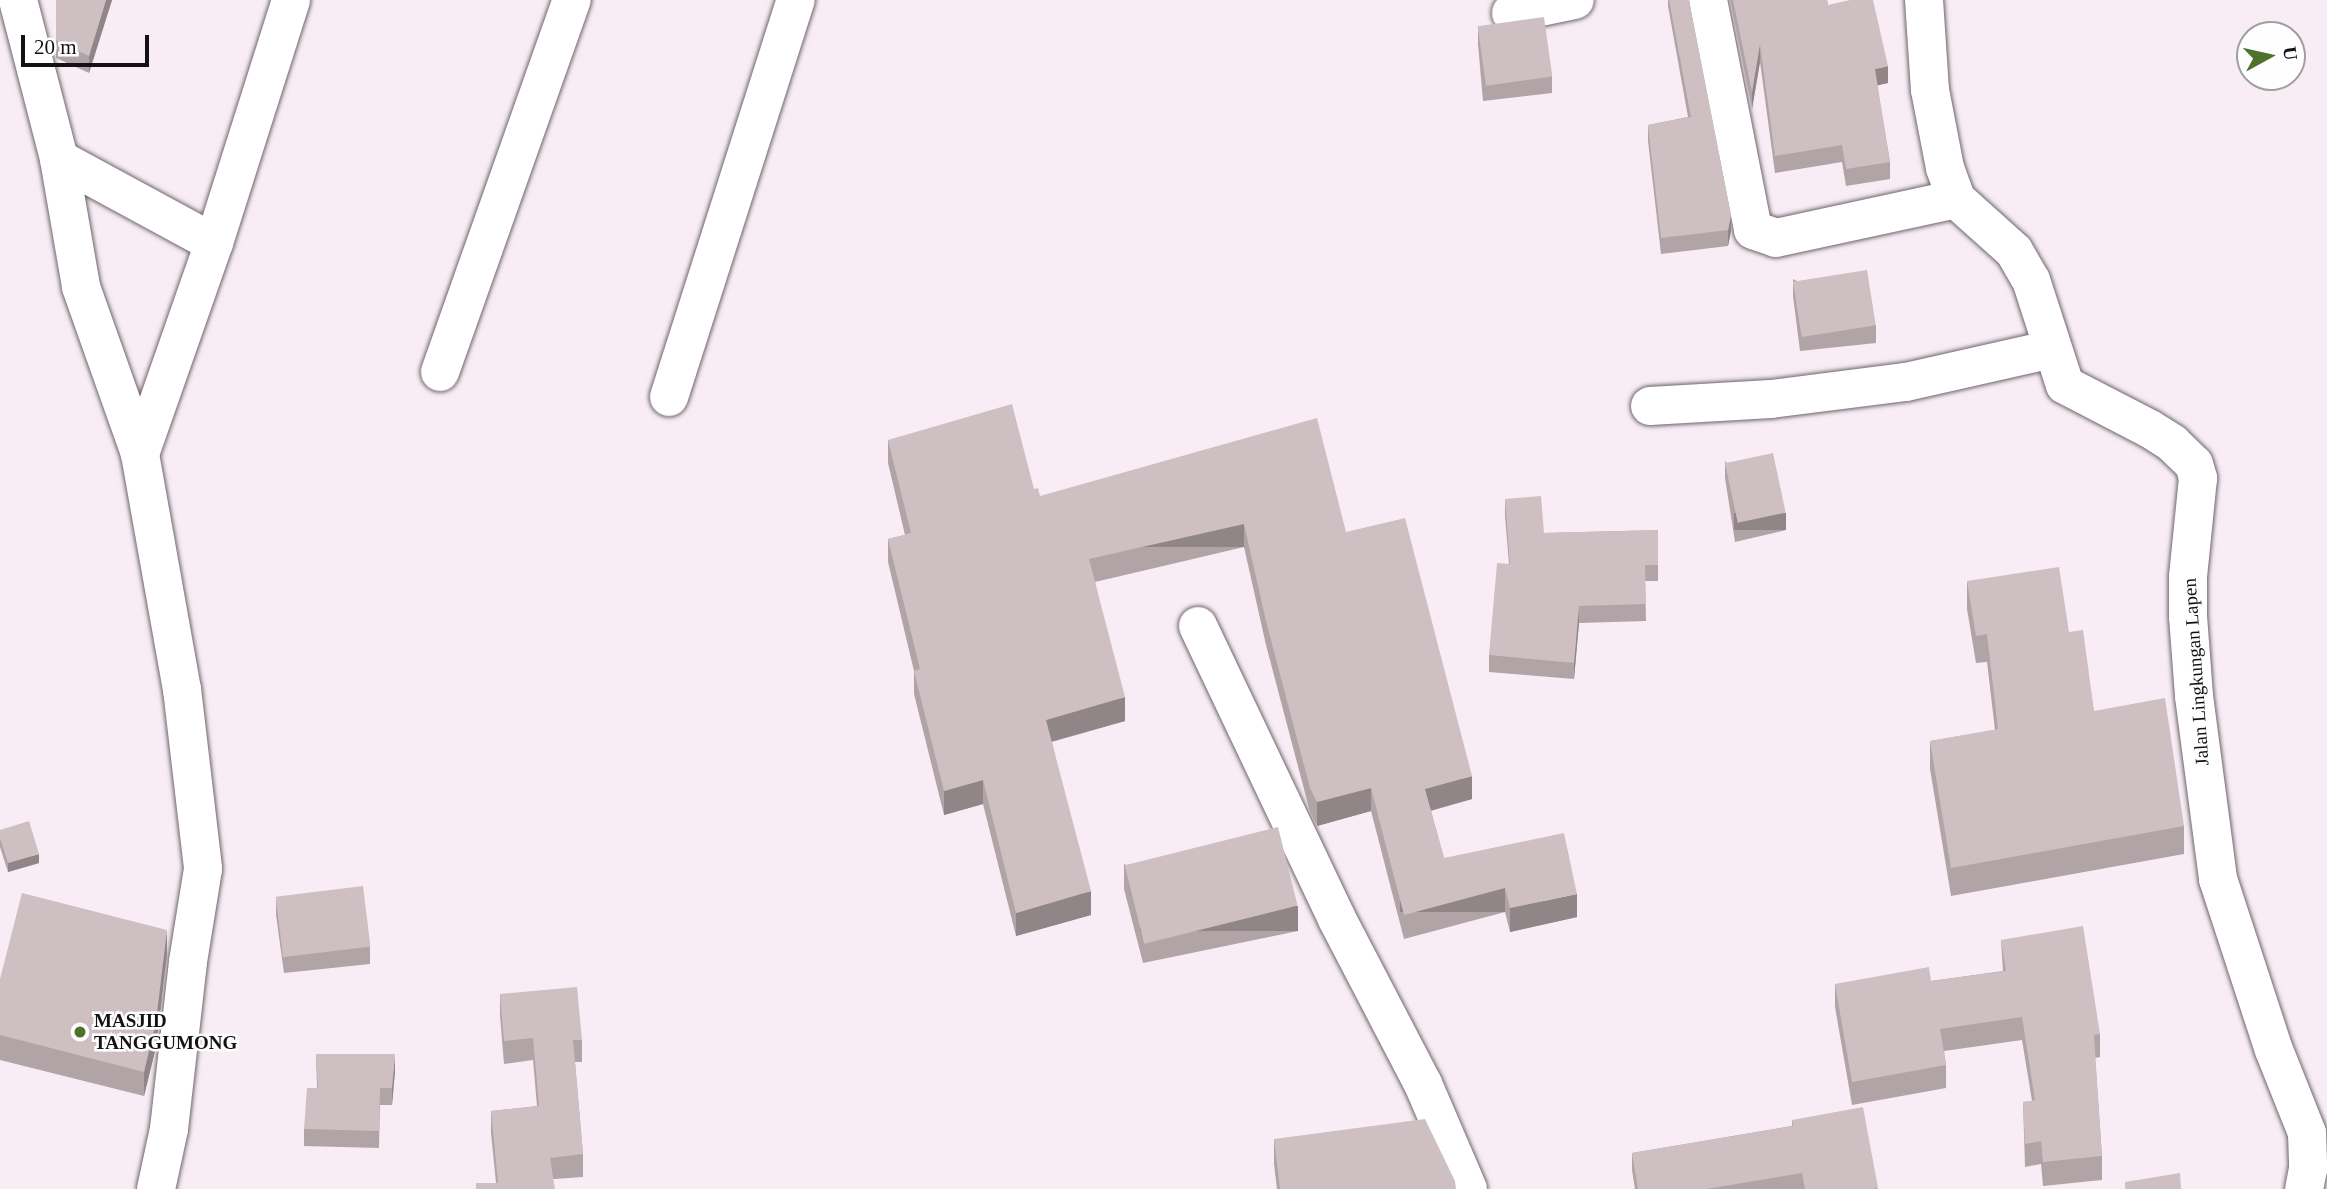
<!DOCTYPE html>
<html>
<head>
<meta charset="utf-8">
<style>
  body { margin:0 }
  #map { position:relative; width:2327px; height:1189px; overflow:hidden; background:#f9edf5; font-family:Georgia,serif }
  div>[style] { position:absolute }
  .roads { filter:drop-shadow(0 0 2px #6f656c) drop-shadow(0 0 2px #6f656c) }
  .street>* { height:38px; margin:-19px; padding:0 19px; transform-origin:19px; border-radius:19px; background:#fff }
  .wall>* { inset:0; background:#b1a4a7 }
  .shaded-wall>* { inset:0; background:#908688; transform-origin:0 0 }
  .building>* { inset:0; background:#cebfc2; transform-origin:0 0 }
  .dots>* { width:19px; height:19px; translate:-50% -50%; box-sizing:border-box; border:4px solid #fefefe; border-radius:50% }
  span { translate:-50% -50%; white-space:nowrap; text-align:center; line-height:1.15; -webkit-text-stroke:5px #fefefe; paint-order:stroke }
  .street-label { font-size:19px; color:#151113 }
  .poi-label { font-size:19px; color:#151113; font-weight:700 }
  .left { translate:0 -50%; text-align:left }
  .north { position:absolute; left:2236px; top:21px; width:70px; height:70px; box-sizing:border-box; background:#fefefe; border:2px solid #a19fa0; border-radius:50%; rotate:82deg; font-size:19px; font-weight:700; line-height:28px; text-align:center; color:#151113 }
  .north::after { content:''; display:block; margin:auto; width:24px; height:32px; background:#4e722c; clip-path:polygon(50% 0,100% 100%,50% 72%,0 100%) }
  .scale { position:absolute; left:21px; top:35px; width:128px; height:32px; box-sizing:border-box; border:4px solid #151113; border-top:0; padding-left:9px; font-size:21px; line-height:24px; white-space:nowrap; color:#151113; -webkit-text-stroke:5px #fefefe; paint-order:stroke }
</style>
</head>
<body>
<div id="map">
  <div class="roads">
    <div class="street">
      <i style="left:18px;top:0;width:164px;rotate:75.5deg"></i>
      <i style="left:59px;top:159px;width:130px;rotate:80.2deg"></i>
      <i style="left:81px;top:287px;width:177px;rotate:70.5deg"></i>
      <i style="left:140px;top:454px;width:239px;rotate:79.9deg"></i>
      <i style="left:182px;top:689px;width:181px;rotate:83.3deg"></i>
      <i style="left:203px;top:869px;width:94px;rotate:99.2deg"></i>
      <i style="left:188px;top:962px;width:168px;rotate:96.5deg"></i>
      <i style="left:169px;top:1129px;width:61px;rotate:102.2deg"></i>
      <i style="left:1708px;top:0;width:234px;rotate:78.9deg"></i>
      <i style="left:1753px;top:230px;width:24px;rotate:19deg"></i>
      <i style="left:1776px;top:238px;width:184px;rotate:-12.2deg"></i>
      <i style="left:1924px;top:0;width:90px;rotate:86.2deg"></i>
      <i style="left:1930px;top:90px;width:79px;rotate:79.1deg"></i>
      <i style="left:1945px;top:168px;width:33px;rotate:70deg"></i>
      <i style="left:1956px;top:199px;width:78px;rotate:41.9deg"></i>
      <i style="left:2014px;top:251px;width:34px;rotate:60deg"></i>
      <i style="left:2031px;top:280px;width:110px;rotate:72.1deg"></i>
      <i style="left:2065px;top:385px;width:96px;rotate:27.4deg"></i>
      <i style="left:2150px;top:429px;width:26px;rotate:32deg"></i>
      <i style="left:2172px;top:443px;width:30px;rotate:44deg"></i>
      <i style="left:2194px;top:464px;width:15px;rotate:74deg"></i>
      <i style="left:2198px;top:478px;width:100px;rotate:95.8deg"></i>
      <i style="left:2188px;top:577px;width:39px;rotate:90deg"></i>
      <i style="left:2188px;top:616px;width:80px;rotate:85.7deg"></i>
      <i style="left:2194px;top:696px;width:185px;rotate:82.5deg"></i>
      <i style="left:2218px;top:879px;width:180px;rotate:71.9deg"></i>
      <i style="left:2274px;top:1050px;width:89px;rotate:68.3deg"></i>
      <i style="left:2307px;top:1133px;width:36px;rotate:88deg"></i>
      <i style="left:2308px;top:1169px;width:20px;rotate:101deg"></i>
      <i style="left:1511px;top:13px;width:65px;rotate:-11.5deg"></i>
      <i style="left:59px;top:159px;width:176px;rotate:28.5deg"></i>
      <i style="left:440px;top:372px;width:395px;rotate:-70.5deg"></i>
      <i style="left:669px;top:397px;width:417px;rotate:-72.3deg"></i>
      <i style="left:1650px;top:406px;width:121px;rotate:-3.3deg"></i>
      <i style="left:1771px;top:399px;width:136px;rotate:-7.2deg"></i>
      <i style="left:1906px;top:382px;width:150px;rotate:-12.7deg"></i>
      <i style="left:140px;top:454px;width:224px;rotate:-70.7deg"></i>
      <i style="left:214px;top:243px;width:255px;rotate:-72.4deg"></i>
      <i style="left:1198px;top:626px;width:324px;rotate:64.6deg"></i>
      <i style="left:1337px;top:919px;width:186px;rotate:62.5deg"></i>
      <i style="left:1423px;top:1084px;width:114px;rotate:66.8deg"></i>
    </div>
  </div>
  <div class="wall">
    <i style="clip-path:polygon(56px 0,112px 0,89px 73px,56px 58px)"></i>
    <i style="clip-path:polygon(1668px 0,1689px 0,1731px 231px,1728px 246px,1661px 254px,1648px 141px,1648px 125px,1688px 117px,1668px 6px)"></i>
    <i style="clip-path:polygon(1730px 0,1827px 0,1828px 5px,1888px 83px,1877px 85px,1890px 162px,1890px 179px,1846px 186px,1842px 162px,1775px 173px,1760px 62px,1752px 109px)"></i>
    <i style="clip-path:polygon(1478px 27px,1552px 76px,1552px 93px,1483px 101px,1478px 44px)"></i>
    <i style="clip-path:polygon(1793px 279px,1876px 325px,1876px 343px,1800px 351px,1793px 296px)"></i>
    <i style="clip-path:polygon(888px 440px,1034px 489px,1040px 496px,1346px 532px,1472px 799px,1431px 811px,1444px 858px,1577px 917px,1510px 932px,1505px 912px,1404px 939px,1371px 811px,1317px 826px,1310px 812px,1266px 645px,1244px 547px,1095px 582px,1125px 721px,1052px 742px,1091px 915px,1016px 936px,983px 804px,944px 815px,914px 694px,914px 671px,888px 562px,888px 539px,905px 535px,888px 463px)"></i>
    <i style="clip-path:polygon(1725px 461px,1786px 530px,1735px 542px,1725px 478px)"></i>
    <i style="clip-path:polygon(1505px 499px,1544px 533px,1658px 530px,1658px 581px,1645px 581px,1646px 621px,1579px 623px,1574px 679px,1489px 672px,1489px 655px,1509px 564px,1505px 516px)"></i>
    <i style="clip-path:polygon(1967px 581px,2069px 632px,2094px 711px,2184px 826px,2184px 854px,1951px 896px,1930px 769px,1930px 741px,1995px 730px,1987px 662px,1976px 663px,1967px 609px)"></i>
    <i style="clip-path:polygon(0 830px,39px 863px,8px 872px,0 847px)"></i>
    <i style="clip-path:polygon(1124px 864px,1298px 931px,1143px 963px,1124px 889px)"></i>
    <i style="clip-path:polygon(276px 898px,370px 947px,370px 964px,284px 973px,276px 915px)"></i>
    <i style="clip-path:polygon(2001px 940px,2100px 1034px,2100px 1057px,2095px 1058px,2102px 1156px,2102px 1180px,2043px 1186px,2041px 1164px,2025px 1167px,2023px 1102px,2032px 1101px,2022px 1040px,1944px 1051px,1946px 1065px,1946px 1088px,1852px 1105px,1835px 1007px,1835px 984px,1931px 981px,2003px 971px)"></i>
    <i style="clip-path:polygon(167px 954px,156px 1047px,144px 1096px,0 1060px,0 979px)"></i>
    <i style="clip-path:polygon(500px 994px,582px 1040px,582px 1062px,575px 1062px,583px 1154px,583px 1177px,496px 1183px,491px 1133px,491px 1111px,537px 1106px,533px 1060px,504px 1064px,500px 1016px)"></i>
    <i style="clip-path:polygon(316px 1054px,395px 1071px,392px 1105px,380px 1105px,379px 1148px,304px 1146px,304px 1129px,317px 1088px)"></i>
    <i style="clip-path:polygon(1792px 1120px,1878px 1189px,1635px 1189px,1632px 1170px,1632px 1153px,1792px 1126px)"></i>
    <i style="clip-path:polygon(1274px 1139px,1456px 1189px,1277px 1189px,1274px 1164px)"></i>
  </div>
  <div class="shaded-wall">
    <i style="clip-path:polygon(106px 0,112px 0,89px 73px,89px 56px)"></i>
    <i style="clip-path:polygon(1760px 44px,1760px 62px,1752px 109px,1752px 92px)"></i>
    <i style="clip-path:polygon(1888px 66px,1888px 83px,1875px 86px,1875px 69px)"></i>
    <i style="clip-path:polygon(1731px 215px,1731px 231px,1728px 246px,1728px 230px)"></i>
    <i style="left:1786px;top:513px;width:17px;height:52px;rotate:90deg"></i>
    <i style="left:1244px;top:524px;width:23px;height:159px;rotate:90deg"></i>
    <i style="clip-path:polygon(1579px 606px,1579px 623px,1574px 679px,1574px 663px)"></i>
    <i style="clip-path:polygon(1125px 697px,1125px 721px,1046px 743px,1046px 720px)"></i>
    <i style="clip-path:polygon(1472px 776px,1472px 799px,1425px 812px,1425px 789px)"></i>
    <i style="clip-path:polygon(983px 780px,983px 804px,944px 815px,944px 791px)"></i>
    <i style="clip-path:polygon(1371px 788px,1371px 811px,1317px 826px,1317px 802px)"></i>
    <i style="clip-path:polygon(39px 854px,39px 863px,8px 872px,8px 863px)"></i>
    <i style="left:1505px;top:888px;width:24px;height:105px;rotate:90deg"></i>
    <i style="clip-path:polygon(1091px 891px,1091px 915px,1016px 936px,1016px 913px)"></i>
    <i style="clip-path:polygon(1577px 894px,1577px 917px,1510px 932px,1510px 908px)"></i>
    <i style="left:1298px;top:906px;width:25px;height:158px;rotate:90deg"></i>
    <i style="clip-path:polygon(167px 930px,167px 954px,156px 1047px,144px 1096px,144px 1072px)"></i>
    <i style="clip-path:polygon(395px 1054px,395px 1071px,392px 1105px,392px 1088px)"></i>
  </div>
  <div class="building">
    <i style="clip-path:polygon(56px 0,106px 0,89px 56px,56px 40px)"></i>
    <i style="clip-path:polygon(1669px 0,1689px 0,1731px 215px,1728px 230px,1661px 238px,1648px 125px,1691px 117px)"></i>
    <i style="clip-path:polygon(1733px 0,1827px 0,1828px 5px,1850px 0,1873px 0,1888px 66px,1875px 69px,1890px 162px,1846px 169px,1842px 145px,1775px 156px,1760px 44px,1752px 92px)"></i>
    <i style="left:1544px;top:17px;width:60px;height:67px;rotate:82deg"></i>
    <i style="left:1867px;top:270px;width:56px;height:75px;rotate:81deg"></i>
    <i style="clip-path:polygon(1012px 404px,1034px 489px,1038px 488px,1040px 496px,1317px 418px,1346px 532px,1405px 518px,1472px 776px,1425px 789px,1444px 858px,1564px 833px,1577px 894px,1510px 908px,1505px 888px,1404px 915px,1371px 788px,1317px 802px,1310px 788px,1266px 621px,1244px 524px,1089px 559px,1125px 697px,1046px 720px,1091px 891px,1016px 913px,983px 780px,944px 791px,914px 671px,920px 669px,888px 539px,911px 533px,888px 440px)"></i>
    <i style="left:1773px;top:453px;width:61px;height:49px;rotate:78deg"></i>
    <i style="clip-path:polygon(1541px 496px,1544px 533px,1658px 530px,1658px 565px,1645px 565px,1646px 604px,1579px 606px,1574px 663px,1489px 655px,1497px 563px,1510px 564px,1505px 499px)"></i>
    <i style="clip-path:polygon(2059px 567px,2069px 632px,2083px 630px,2094px 711px,2165px 698px,2184px 826px,1951px 868px,1930px 741px,1998px 729px,1987px 634px,1976px 636px,1967px 581px)"></i>
    <i style="clip-path:polygon(29px 821px,39px 854px,8px 863px,0 838px,0 830px)"></i>
    <i style="left:1278px;top:827px;width:81px;height:158px;rotate:76deg"></i>
    <i style="left:363px;top:886px;width:61px;height:88px;rotate:83deg"></i>
    <i style="clip-path:polygon(22px 893px,167px 930px,156px 1022px,144px 1072px,0 1035px,0 979px)"></i>
    <i style="clip-path:polygon(2083px 926px,2100px 1034px,2094px 1035px,2102px 1156px,2043px 1162px,2041px 1141px,2025px 1144px,2023px 1102px,2035px 1100px,2022px 1017px,1940px 1029px,1946px 1065px,1852px 1082px,1835px 984px,1929px 967px,1931px 981px,2006px 971px,2001px 940px)"></i>
    <i style="clip-path:polygon(577px 987px,582px 1040px,573px 1040px,583px 1154px,550px 1158px,555px 1189px,476px 1189px,476px 1183px,498px 1183px,491px 1111px,539px 1106px,533px 1038px,504px 1041px,500px 994px)"></i>
    <i style="clip-path:polygon(316px 1054px,395px 1054px,392px 1088px,380px 1088px,379px 1131px,304px 1129px,307px 1088px,318px 1088px)"></i>
    <i style="clip-path:polygon(1863px 1107px,1878px 1188px,1872px 1189px,1805px 1189px,1802px 1173px,1706px 1189px,1638px 1189px,1632px 1153px,1793px 1126px,1792px 1120px)"></i>
    <i style="clip-path:polygon(1425px 1119px,1455px 1181px,1456px 1189px,1280px 1189px,1274px 1139px)"></i>
    <i style="clip-path:polygon(2180px 1173px,2181px 1189px,2125px 1189px,2125px 1182px)"></i>
  </div>
  <div class="dots">
    <i style="left:80px;top:1032px;background:#4e722c"></i>
  </div>
  <div class="street-label">
    <span style="left:2196px;top:672px;rotate:-94deg">Jalan Lingkungan Lapen</span>
  </div>
  <div class="poi-label">
    <span class="left" style="left:94px;top:1032px">MASJID<br>TANGGUMONG</span>
  </div>
  <div class="north">U</div>
  <div class="scale">20 m</div>
</div>
</body>
</html>
